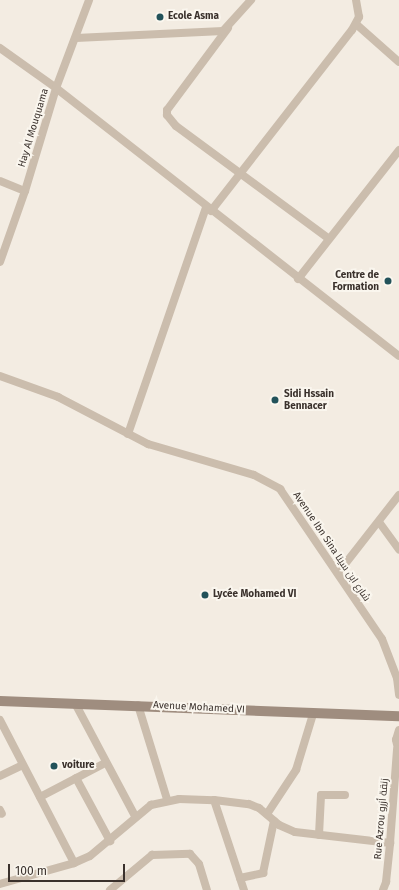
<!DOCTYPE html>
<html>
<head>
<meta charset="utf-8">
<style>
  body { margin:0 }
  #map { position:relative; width:399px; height:890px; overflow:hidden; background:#f3ece2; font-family:"Fira Sans",Cairo,sans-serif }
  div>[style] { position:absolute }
  .street>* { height:8px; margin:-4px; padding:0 4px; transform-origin:4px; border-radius:4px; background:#cbbdad }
  .secondary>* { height:10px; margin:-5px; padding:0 5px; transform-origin:5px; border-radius:5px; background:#9f8d7f }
  .dots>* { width:11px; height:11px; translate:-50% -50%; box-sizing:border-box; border:2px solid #faf6ee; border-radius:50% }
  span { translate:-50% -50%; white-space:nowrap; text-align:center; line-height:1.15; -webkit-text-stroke:4px #faf6ee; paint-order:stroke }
  .poi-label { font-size:10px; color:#3a312c; font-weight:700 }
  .left { translate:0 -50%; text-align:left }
  .right { translate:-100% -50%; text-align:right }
  .street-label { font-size:10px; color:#3a312c }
  .scale { position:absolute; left:8px; top:864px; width:117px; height:18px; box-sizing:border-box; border:2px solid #3a312c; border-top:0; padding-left:5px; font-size:12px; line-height:14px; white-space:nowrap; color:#3a312c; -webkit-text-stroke:3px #faf6ee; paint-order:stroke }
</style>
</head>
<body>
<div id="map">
  <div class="street">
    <i style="left:356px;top:24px;width:57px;rotate:41.5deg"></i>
    <i style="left:228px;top:28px;width:102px;rotate:126.6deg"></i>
    <i style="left:167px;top:110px;width:5px;rotate:90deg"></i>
    <i style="left:167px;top:115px;width:14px;rotate:51deg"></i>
    <i style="left:176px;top:126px;width:190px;rotate:36.4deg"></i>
    <i style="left:76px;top:38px;width:147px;rotate:-2.7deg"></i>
    <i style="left:223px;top:31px;width:42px;rotate:-47.9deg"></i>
    <i style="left:0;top:48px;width:69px;rotate:35.5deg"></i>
    <i style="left:56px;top:88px;width:435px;rotate:38deg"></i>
    <i style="left:0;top:181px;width:27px;rotate:22deg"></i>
    <i style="left:211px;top:211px;width:229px;rotate:-52.1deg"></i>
    <i style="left:352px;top:30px;width:15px;rotate:-62deg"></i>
    <i style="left:359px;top:17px;width:17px;rotate:-100deg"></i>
    <i style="left:0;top:262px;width:75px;rotate:-70.6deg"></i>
    <i style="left:25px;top:191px;width:108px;rotate:-73.2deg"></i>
    <i style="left:56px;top:88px;width:94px;rotate:-69.4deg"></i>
    <i style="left:298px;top:279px;width:164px;rotate:-51.9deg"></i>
    <i style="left:0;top:376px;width:62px;rotate:19.9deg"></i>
    <i style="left:58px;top:397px;width:102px;rotate:27.6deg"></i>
    <i style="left:148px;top:444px;width:110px;rotate:16.3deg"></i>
    <i style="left:254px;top:475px;width:30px;rotate:28deg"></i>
    <i style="left:280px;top:489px;width:181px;rotate:55.8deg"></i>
    <i style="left:382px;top:639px;width:42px;rotate:69deg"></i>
    <i style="left:397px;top:678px;width:17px;rotate:83deg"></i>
    <i style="left:128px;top:434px;width:239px;rotate:-71deg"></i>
    <i style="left:379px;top:522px;width:34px;rotate:54deg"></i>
    <i style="left:338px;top:573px;width:99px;rotate:-52deg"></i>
    <i style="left:76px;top:705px;width:126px;rotate:62deg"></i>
    <i style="left:138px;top:705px;width:98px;rotate:72.9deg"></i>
    <i style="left:0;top:720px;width:161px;rotate:62.6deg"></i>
    <i style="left:399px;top:730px;width:10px;rotate:107deg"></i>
    <i style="left:396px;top:740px;width:13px;rotate:77deg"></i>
    <i style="left:0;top:776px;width:25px;rotate:-26deg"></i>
    <i style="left:76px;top:778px;width:72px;rotate:61.6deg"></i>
    <i style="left:40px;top:797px;width:73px;rotate:-27.6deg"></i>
    <i style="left:214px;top:800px;width:35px;rotate:7deg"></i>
    <i style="left:249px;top:804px;width:11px;rotate:22deg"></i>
    <i style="left:259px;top:808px;width:26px;rotate:40deg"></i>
    <i style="left:279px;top:825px;width:17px;rotate:24deg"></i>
    <i style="left:295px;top:832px;width:96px;rotate:6.6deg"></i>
    <i style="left:0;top:810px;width:4px;rotate:63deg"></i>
    <i style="left:267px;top:814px;width:53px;rotate:-56.6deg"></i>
    <i style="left:296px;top:770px;width:59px;rotate:-73.1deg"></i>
    <i style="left:319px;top:835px;width:40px;rotate:-87.1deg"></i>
    <i style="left:321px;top:795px;width:24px"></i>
    <i style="left:240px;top:878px;width:24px;rotate:-12deg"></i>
    <i style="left:263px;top:873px;width:53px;rotate:-78.1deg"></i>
    <i style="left:0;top:884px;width:77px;rotate:-15.8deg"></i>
    <i style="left:74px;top:863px;width:17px;rotate:-24deg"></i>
    <i style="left:90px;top:856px;width:80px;rotate:-39.9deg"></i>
    <i style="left:151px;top:805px;width:29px;rotate:-12deg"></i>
    <i style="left:179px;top:799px;width:35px;rotate:2deg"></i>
    <i style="left:214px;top:800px;width:95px;rotate:71.6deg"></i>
    <i style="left:110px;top:890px;width:55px;rotate:-39.8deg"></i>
    <i style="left:152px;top:855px;width:38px;rotate:-2deg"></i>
    <i style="left:190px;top:854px;width:13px;rotate:48deg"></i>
    <i style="left:199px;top:864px;width:27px;rotate:73deg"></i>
    <i style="left:383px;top:890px;width:9px;rotate:-69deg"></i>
    <i style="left:386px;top:882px;width:39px;rotate:-84deg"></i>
    <i style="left:390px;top:843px;width:94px;rotate:-85.7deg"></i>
  </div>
  <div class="secondary">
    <i style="left:0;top:701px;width:399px;rotate:2.2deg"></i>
  </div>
  <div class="dots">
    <i style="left:160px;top:17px;background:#22525a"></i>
    <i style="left:388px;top:281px;background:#22525a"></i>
    <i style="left:275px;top:400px;background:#22525a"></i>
    <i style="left:205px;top:595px;background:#22525a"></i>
    <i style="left:54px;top:766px;background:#22525a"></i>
  </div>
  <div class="poi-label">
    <span class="left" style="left:168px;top:17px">Ecole Asma</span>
    <span class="right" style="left:379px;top:281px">Centre de<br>Formation</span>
    <span class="left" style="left:284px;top:400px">Sidi Hssain<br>Bennacer</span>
    <span class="left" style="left:213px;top:595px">Lycée Mohamed VI</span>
    <span class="left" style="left:62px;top:766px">voiture</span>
  </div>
  <div class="street-label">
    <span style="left:34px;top:128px;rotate:-73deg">Hay Al Mouquama</span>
    <span style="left:331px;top:547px;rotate:56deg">Avenue Ibn Sina شارع ابن سينا</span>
    <span style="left:199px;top:708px;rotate:3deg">Avenue Mohamed VI</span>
    <span style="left:382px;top:819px;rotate:-85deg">Rue Azrou زنقة أزرو</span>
  </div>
  <div class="scale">100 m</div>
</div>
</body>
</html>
